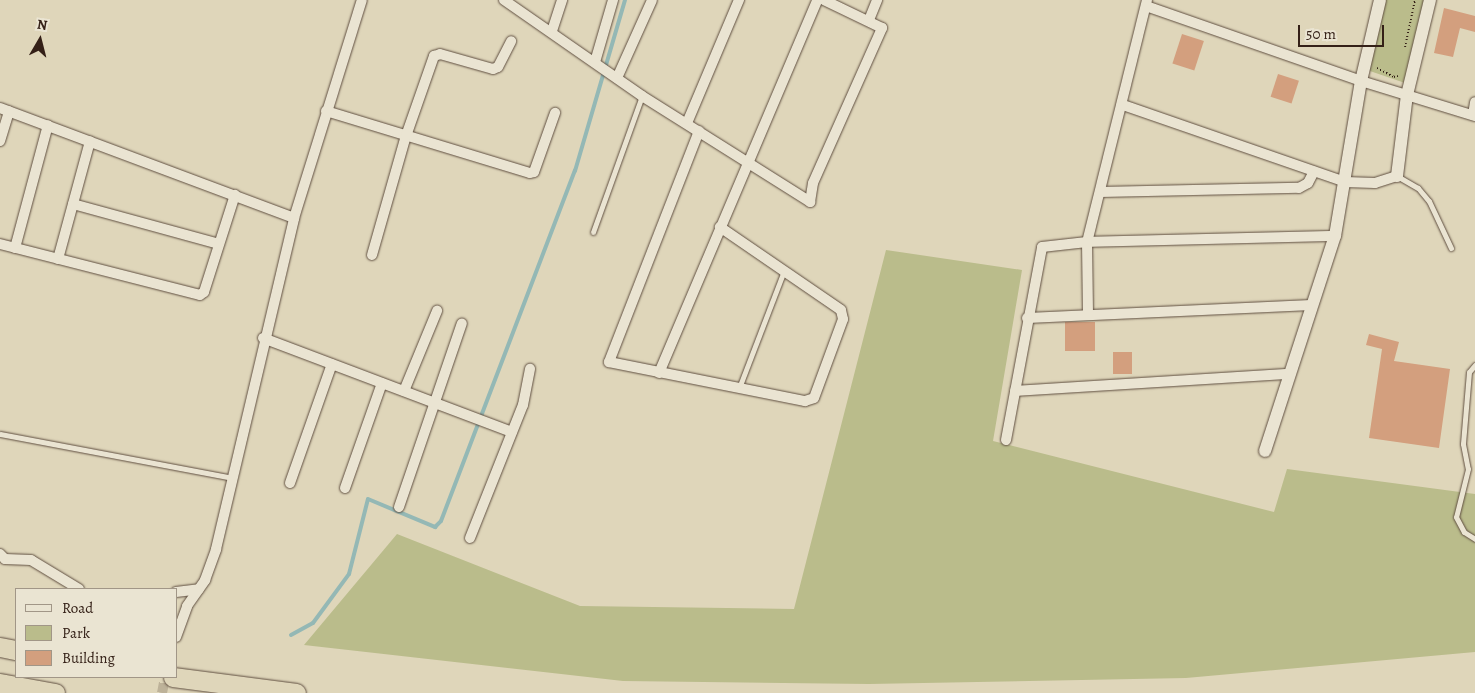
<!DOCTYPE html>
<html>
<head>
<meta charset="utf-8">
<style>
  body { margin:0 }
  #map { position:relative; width:1475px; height:693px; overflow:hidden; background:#dfd6ba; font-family:Alegreya,serif }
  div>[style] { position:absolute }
  .green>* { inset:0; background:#babc8b }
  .stream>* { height:4px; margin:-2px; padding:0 2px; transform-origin:2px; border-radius:2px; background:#94b8b5 }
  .building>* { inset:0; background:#d39f7e; transform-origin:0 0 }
  .minor-tunnel>* { height:10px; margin-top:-5px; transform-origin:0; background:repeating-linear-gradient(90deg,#bdb299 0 10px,transparent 0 15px) }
  .path>* { height:2px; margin-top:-1px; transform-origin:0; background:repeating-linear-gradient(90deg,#342017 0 1px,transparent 0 3.5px) }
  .roads { filter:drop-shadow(0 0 1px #5f4e40) drop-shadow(0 0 1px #5f4e40) }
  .service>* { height:5px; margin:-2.5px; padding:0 2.5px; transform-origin:2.5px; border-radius:2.5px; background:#eae4d2 }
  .minor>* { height:10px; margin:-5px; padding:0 5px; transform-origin:5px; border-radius:5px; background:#eae4d2 }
  .tertiary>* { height:12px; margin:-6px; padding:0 6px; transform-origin:6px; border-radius:6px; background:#eae4d2 }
  .motorway>* { height:19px; margin:-9.5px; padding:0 9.5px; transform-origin:9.5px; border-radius:9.5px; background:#dfd6ba }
  span { translate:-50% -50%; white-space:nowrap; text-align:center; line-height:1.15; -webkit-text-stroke:4.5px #eae4d2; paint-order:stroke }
  .legend { position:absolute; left:15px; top:588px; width:162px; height:90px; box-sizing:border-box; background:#eae4d2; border:1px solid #a19687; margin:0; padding:6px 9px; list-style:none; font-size:15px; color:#342017 }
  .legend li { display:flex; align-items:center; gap:10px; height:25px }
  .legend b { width:25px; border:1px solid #a19687 }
  .north { position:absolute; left:15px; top:15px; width:50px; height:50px; -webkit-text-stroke:4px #eae4d2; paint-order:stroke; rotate:8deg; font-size:14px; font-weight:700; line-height:20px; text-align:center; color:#342017 }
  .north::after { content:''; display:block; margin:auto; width:18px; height:22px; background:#342017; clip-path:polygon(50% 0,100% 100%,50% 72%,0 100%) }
  .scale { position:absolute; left:1298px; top:25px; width:86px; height:22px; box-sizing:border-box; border:2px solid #342017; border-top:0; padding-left:6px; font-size:15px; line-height:18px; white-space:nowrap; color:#342017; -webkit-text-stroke:4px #eae4d2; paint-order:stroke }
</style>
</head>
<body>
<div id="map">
  <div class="green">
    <i style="clip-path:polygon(1384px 0,1425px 0,1405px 83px,1367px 70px)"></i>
    <i style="clip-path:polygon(886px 250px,1022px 270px,993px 441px,1274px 512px,1287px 469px,1475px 494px,1475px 652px,1186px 678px,869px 684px,623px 681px,304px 645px,397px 534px,580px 606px,794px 609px)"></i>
  </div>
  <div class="stream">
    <i style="left:291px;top:635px;width:25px;rotate:-29deg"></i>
    <i style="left:313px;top:623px;width:61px;rotate:-53.7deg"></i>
    <i style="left:349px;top:574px;width:77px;rotate:-75.8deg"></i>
    <i style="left:368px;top:499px;width:73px;rotate:22.7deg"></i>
    <i style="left:435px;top:527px;width:8px;rotate:-45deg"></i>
    <i style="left:441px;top:521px;width:375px;rotate:-69.1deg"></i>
    <i style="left:575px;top:171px;width:178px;rotate:-73.7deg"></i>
  </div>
  <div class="building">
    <i style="clip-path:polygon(1444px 8px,1475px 16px,1475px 32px,1460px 28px,1453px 57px,1434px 53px)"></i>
    <i style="left:1182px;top:34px;width:23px;height:31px;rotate:18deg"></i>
    <i style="left:1278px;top:74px;width:22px;height:24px;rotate:18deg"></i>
    <i style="left:1095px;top:322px;width:29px;height:30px;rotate:90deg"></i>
    <i style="clip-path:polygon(1369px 334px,1399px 342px,1394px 361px,1450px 369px,1439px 448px,1369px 438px,1382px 349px,1366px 345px)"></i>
    <i style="left:1113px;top:352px;width:19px;height:22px"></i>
  </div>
  <div class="minor-tunnel">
    <i style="left:162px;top:693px;width:16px;rotate:-79deg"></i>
  </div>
  <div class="path">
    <i style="left:1405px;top:47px;width:48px;rotate:-78deg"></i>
    <i style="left:1377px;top:68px;width:19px;rotate:28deg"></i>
    <i style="left:1394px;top:77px;width:4px;rotate:-14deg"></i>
  </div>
  <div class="roads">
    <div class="service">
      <i style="left:1397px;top:176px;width:24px;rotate:30deg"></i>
      <i style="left:1418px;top:188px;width:17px;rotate:50deg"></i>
      <i style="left:1429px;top:201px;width:52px;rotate:64.9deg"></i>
      <i style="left:593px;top:232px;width:145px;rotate:-70.2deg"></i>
      <i style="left:1475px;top:365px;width:9px;rotate:131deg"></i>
      <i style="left:1469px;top:372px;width:72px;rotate:94.8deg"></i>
      <i style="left:1463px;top:444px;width:25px;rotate:79deg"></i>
      <i style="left:1468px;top:469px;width:49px;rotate:104deg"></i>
      <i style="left:1456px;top:517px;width:17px;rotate:62deg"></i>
      <i style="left:1464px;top:532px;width:13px;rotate:32deg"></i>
      <i style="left:739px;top:388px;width:125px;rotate:-69deg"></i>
      <i style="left:0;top:434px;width:236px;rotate:10.7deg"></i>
    </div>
    <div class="minor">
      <i style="left:504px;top:0;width:168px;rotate:34.8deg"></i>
      <i style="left:642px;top:96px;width:199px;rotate:32.2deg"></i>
      <i style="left:810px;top:202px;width:19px;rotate:-81deg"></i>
      <i style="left:813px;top:183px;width:170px;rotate:-66deg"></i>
      <i style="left:882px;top:28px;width:64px;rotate:-154.2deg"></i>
      <i style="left:1147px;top:0;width:249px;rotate:103.9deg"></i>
      <i style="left:1087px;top:242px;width:248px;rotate:-1.4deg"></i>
      <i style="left:1146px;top:6px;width:228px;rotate:19.2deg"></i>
      <i style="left:1361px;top:81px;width:119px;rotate:17.1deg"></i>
      <i style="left:869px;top:20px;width:22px;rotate:-68deg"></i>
      <i style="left:552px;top:31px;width:33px;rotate:-72deg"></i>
      <i style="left:595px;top:62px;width:65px;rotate:-73.8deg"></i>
      <i style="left:617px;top:78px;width:85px;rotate:-65.8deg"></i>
      <i style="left:1123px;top:105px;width:235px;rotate:19.1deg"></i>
      <i style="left:1345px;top:182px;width:30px;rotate:2deg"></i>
      <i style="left:1375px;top:183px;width:23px;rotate:-18deg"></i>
      <i style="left:0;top:108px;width:314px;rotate:20.5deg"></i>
      <i style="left:326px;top:111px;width:213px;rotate:16.9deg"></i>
      <i style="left:530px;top:173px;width:4px;rotate:-14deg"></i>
      <i style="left:534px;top:172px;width:63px;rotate:-70.4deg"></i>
      <i style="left:1473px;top:115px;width:13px;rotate:-81deg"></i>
      <i style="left:687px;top:123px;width:134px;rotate:-67.1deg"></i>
      <i style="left:699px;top:131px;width:248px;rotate:111.3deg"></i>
      <i style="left:609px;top:362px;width:200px;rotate:11.3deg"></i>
      <i style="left:805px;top:401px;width:9px;rotate:-18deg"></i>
      <i style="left:814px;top:398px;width:84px;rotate:-69.8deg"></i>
      <i style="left:843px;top:319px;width:9px;rotate:-103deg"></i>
      <i style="left:841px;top:310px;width:147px;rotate:-145.6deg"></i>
      <i style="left:0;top:141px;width:31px;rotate:-73deg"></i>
      <i style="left:1100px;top:192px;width:199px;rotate:-1.2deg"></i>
      <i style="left:1299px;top:188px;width:10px;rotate:-29deg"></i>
      <i style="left:1308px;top:183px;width:13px;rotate:-63deg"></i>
      <i style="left:73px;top:204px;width:151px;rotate:15.3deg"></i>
      <i style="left:0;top:244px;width:206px;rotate:14.3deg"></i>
      <i style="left:200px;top:295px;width:5px;rotate:-37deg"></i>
      <i style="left:204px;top:292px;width:102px;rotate:-72.3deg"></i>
      <i style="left:15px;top:248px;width:127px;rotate:-75deg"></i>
      <i style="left:372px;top:255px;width:124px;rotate:-74.1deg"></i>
      <i style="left:406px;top:136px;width:85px;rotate:-70.7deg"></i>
      <i style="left:434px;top:56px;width:6px;rotate:-18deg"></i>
      <i style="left:440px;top:54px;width:55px;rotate:15.8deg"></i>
      <i style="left:493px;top:69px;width:5px;rotate:-22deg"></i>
      <i style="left:498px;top:67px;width:29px;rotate:-63deg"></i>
      <i style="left:58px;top:259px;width:122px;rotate:-74.8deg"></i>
      <i style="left:1027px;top:318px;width:285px;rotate:-2.6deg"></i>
      <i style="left:263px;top:338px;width:266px;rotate:20.7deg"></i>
      <i style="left:659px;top:373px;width:405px;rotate:-67deg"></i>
      <i style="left:404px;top:391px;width:87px;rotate:-67.6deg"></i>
      <i style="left:1015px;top:391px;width:274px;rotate:-3.6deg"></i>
      <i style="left:1006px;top:440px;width:196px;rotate:-79.4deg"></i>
      <i style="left:1042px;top:247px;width:45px;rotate:-6.3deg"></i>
      <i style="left:1087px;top:242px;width:73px;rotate:89.2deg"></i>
      <i style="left:290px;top:483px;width:126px;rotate:-70.6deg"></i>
      <i style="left:345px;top:488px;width:111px;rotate:-70.6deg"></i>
      <i style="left:399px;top:507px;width:194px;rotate:-71.1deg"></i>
      <i style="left:470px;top:538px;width:143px;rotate:-68.3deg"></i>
      <i style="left:523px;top:405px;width:37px;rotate:-79deg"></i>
      <i style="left:0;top:554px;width:7px;rotate:45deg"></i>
      <i style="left:5px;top:559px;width:26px;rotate:2deg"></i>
      <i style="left:31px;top:560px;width:56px;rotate:31.1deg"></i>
      <i style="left:176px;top:592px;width:23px;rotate:-7deg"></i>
      <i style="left:176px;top:637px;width:33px;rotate:-70deg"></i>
      <i style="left:187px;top:606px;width:32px;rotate:-55deg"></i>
      <i style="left:205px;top:580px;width:33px;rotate:-70deg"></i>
      <i style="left:216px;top:549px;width:340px;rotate:-76.7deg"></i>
      <i style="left:294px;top:218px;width:228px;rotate:-72.7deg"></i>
    </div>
    <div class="tertiary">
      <i style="left:1397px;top:176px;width:82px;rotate:-83deg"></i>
      <i style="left:1407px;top:95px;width:98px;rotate:-76.4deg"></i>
      <i style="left:1265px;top:451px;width:226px;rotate:-72deg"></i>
      <i style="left:1335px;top:236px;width:157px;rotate:-80.5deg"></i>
      <i style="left:1361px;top:81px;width:83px;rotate:-76.8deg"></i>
    </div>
    <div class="motorway">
      <i style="left:0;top:647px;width:16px;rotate:11deg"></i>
      <i style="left:173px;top:677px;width:124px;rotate:7.4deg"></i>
      <i style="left:0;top:683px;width:56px;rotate:10.3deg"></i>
    </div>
  </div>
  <ul class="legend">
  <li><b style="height:6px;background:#eae4d2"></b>Road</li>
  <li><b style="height:14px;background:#babc8b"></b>Park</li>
  <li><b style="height:14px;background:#d39f7e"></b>Building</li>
  </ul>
  <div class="north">N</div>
  <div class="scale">50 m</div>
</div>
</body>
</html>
